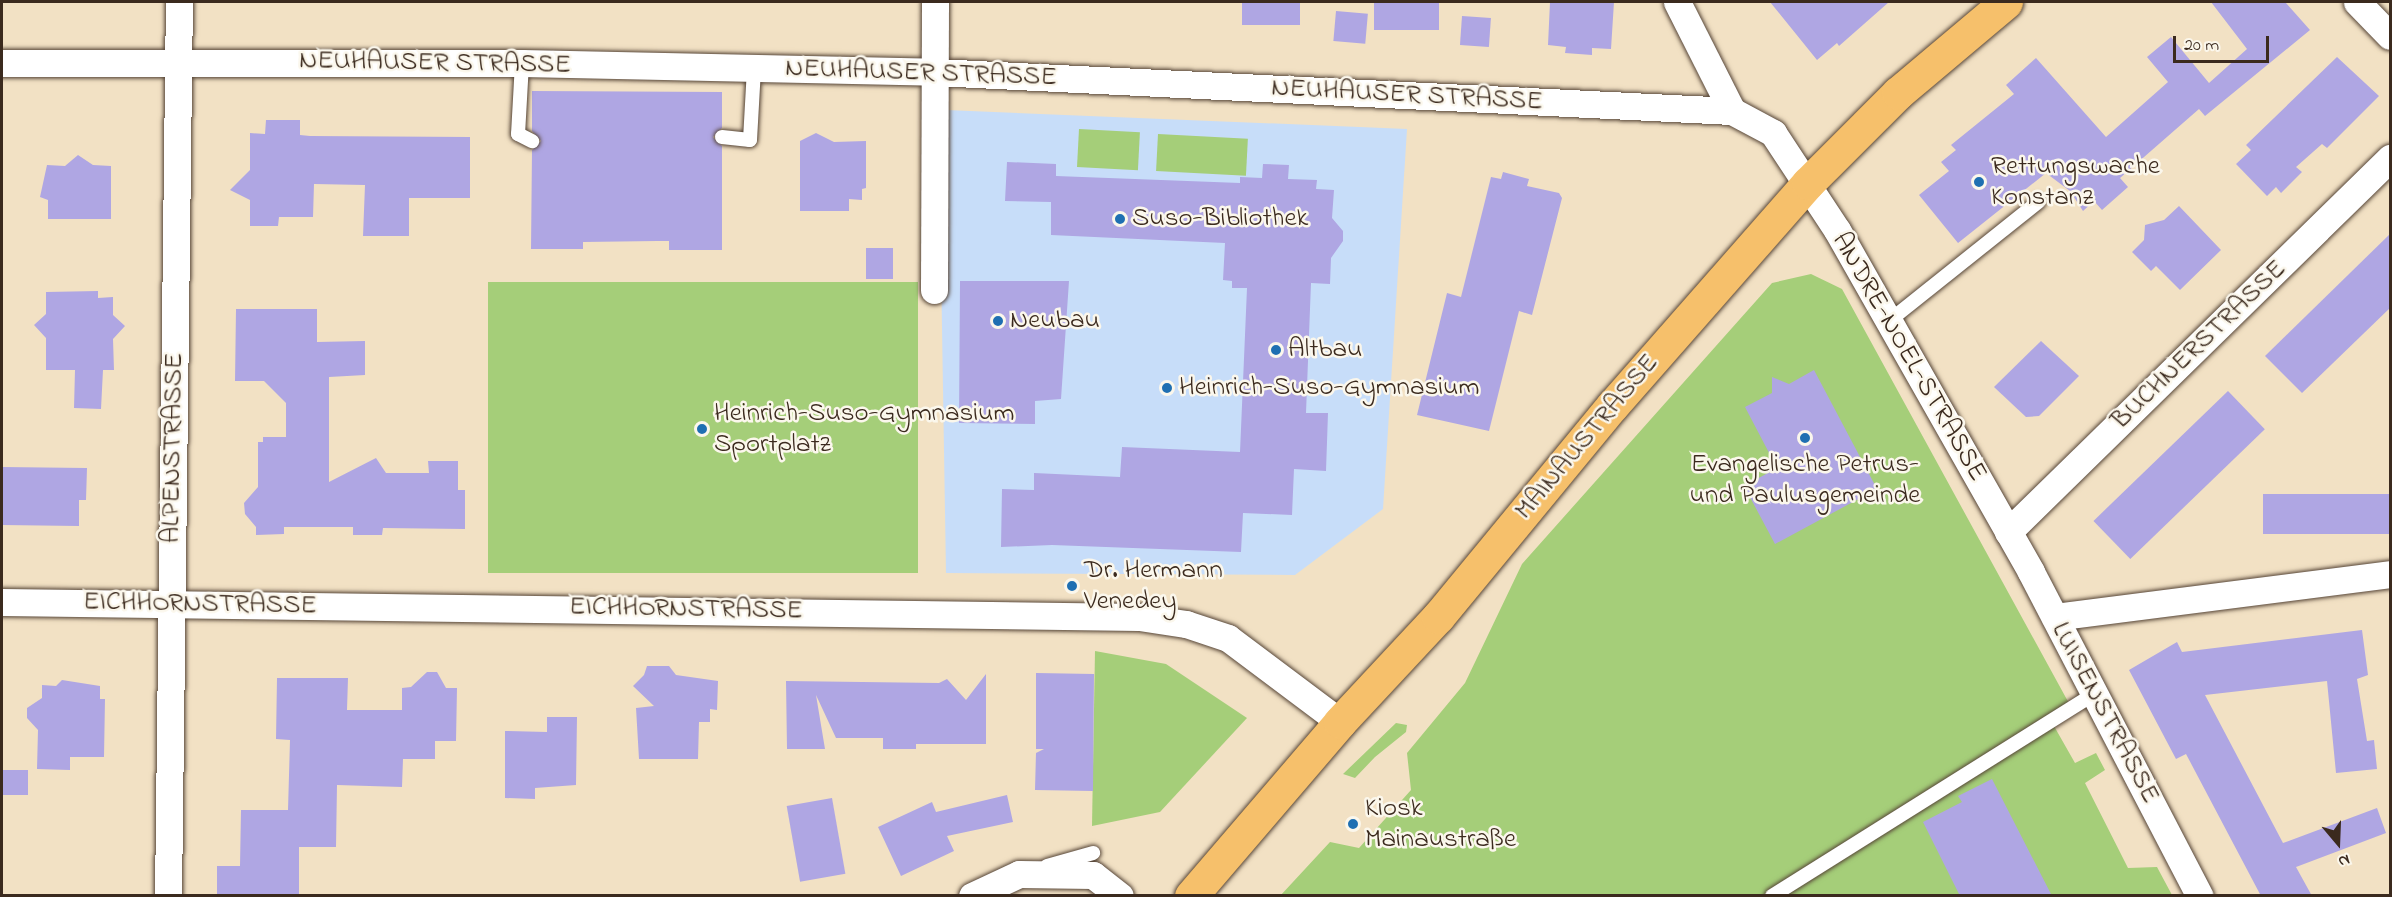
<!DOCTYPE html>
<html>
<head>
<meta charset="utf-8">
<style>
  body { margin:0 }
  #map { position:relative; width:2392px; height:897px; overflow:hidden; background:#f2e1c4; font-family:"Indie Flower",sans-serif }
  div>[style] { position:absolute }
  .built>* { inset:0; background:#c7ddf9 }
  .green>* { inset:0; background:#a5ce79; transform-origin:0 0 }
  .building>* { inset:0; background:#afa6e3; transform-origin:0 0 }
  .roads { filter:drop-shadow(0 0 2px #564537) drop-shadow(0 0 2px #564537) }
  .lane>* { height:14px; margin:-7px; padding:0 7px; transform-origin:7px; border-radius:7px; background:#fff }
  .street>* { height:27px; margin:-13.5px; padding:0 13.5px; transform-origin:13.5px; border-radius:13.5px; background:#fff }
  .primary>* { height:33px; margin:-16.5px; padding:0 16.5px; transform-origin:16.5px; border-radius:16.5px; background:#f6c06b }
  .dots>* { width:16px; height:16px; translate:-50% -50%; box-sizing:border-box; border:3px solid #fbf7ec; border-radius:50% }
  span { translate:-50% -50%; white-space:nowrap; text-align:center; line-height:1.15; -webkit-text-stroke:5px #fbf7ec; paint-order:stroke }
  .street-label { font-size:27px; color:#3b2a1e }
  .poi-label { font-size:27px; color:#3b2a1e }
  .left { translate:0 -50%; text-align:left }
  .frame { position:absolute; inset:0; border:3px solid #3b2a1e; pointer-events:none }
  .north { position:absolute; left:2308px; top:813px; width:60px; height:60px; -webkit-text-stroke:4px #fbf7ec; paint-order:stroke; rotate:161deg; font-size:16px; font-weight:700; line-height:24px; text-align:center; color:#3b2a1e }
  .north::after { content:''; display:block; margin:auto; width:21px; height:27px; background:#3b2a1e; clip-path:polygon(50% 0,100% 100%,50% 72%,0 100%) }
  .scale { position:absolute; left:2173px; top:36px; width:96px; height:27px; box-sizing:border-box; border:3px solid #3b2a1e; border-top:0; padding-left:8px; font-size:18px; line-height:21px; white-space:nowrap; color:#3b2a1e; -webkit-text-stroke:4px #fbf7ec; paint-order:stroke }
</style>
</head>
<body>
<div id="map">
  <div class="built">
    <i style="clip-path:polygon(946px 110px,1407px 129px,1383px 509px,1295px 575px,946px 573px,941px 266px)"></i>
  </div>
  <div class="green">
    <i style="left:1079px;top:129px;width:61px;height:38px;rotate:3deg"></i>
    <i style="left:1158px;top:134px;width:90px;height:37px;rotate:3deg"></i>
    <i style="clip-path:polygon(1811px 274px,1842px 289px,2071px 707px,2050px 719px,2075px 763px,2096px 753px,2105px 770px,2085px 783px,2128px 868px,2157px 867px,2172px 895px,1280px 896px,1330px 842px,1359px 848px,1411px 790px,1407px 753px,1465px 683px,1522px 564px,1772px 283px)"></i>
    <i style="left:488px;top:282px;width:430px;height:291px"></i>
    <i style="clip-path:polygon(1095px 651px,1166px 664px,1247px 718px,1160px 812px,1092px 826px)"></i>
    <i style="clip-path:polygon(1396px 723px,1407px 725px,1406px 732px,1375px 757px,1355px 778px,1343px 774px)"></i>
  </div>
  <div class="building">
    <i style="left:1242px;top:2px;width:58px;height:23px"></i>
    <i style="left:1374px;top:2px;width:65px;height:28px"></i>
    <i style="clip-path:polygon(1550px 2px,1614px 2px,1611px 49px,1592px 48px,1592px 55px,1565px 53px,1566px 47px,1548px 45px)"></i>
    <i style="clip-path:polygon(1770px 2px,1889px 2px,1839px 46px,1837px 43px,1817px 60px)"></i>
    <i style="clip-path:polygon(2211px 2px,2285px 2px,2310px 30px,2205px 116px,2199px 109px,2120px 178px,2128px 187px,2102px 210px,2094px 201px,2083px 211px,2070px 191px,2046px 173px,1958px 243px,1919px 195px,1949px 171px,1941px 162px,1956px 150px,1951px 145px,2014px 94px,2006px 85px,2036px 58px,2106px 137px,2168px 82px,2147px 57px,2171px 37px,2209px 83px,2247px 49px)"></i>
    <i style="left:1336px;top:11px;width:32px;height:30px;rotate:5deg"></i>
    <i style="left:1462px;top:16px;width:29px;height:29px;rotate:4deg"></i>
    <i style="clip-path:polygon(2337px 57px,2379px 96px,2327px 148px,2322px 144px,2296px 167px,2302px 172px,2281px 193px,2276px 187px,2267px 196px,2236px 164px,2251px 150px,2246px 145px)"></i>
    <i style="clip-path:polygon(532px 91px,722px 92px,722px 128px,713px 137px,722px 146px,722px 250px,669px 250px,669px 241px,657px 241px,583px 242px,583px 249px,531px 249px,532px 150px,541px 141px,532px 131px)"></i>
    <i style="clip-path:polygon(266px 120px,300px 120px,300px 135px,310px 136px,470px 137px,470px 198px,409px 198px,409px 236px,363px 236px,365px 185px,314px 184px,313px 217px,279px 217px,278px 226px,250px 226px,250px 200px,230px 190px,250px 170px,250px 133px,265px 134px)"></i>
    <i style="clip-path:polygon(816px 133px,834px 142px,866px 141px,866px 188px,862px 189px,862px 200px,849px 199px,849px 211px,800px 211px,800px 141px)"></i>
    <i style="clip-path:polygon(78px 155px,93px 165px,111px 166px,111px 219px,48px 219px,48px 200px,40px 197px,47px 165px,65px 166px)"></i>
    <i style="clip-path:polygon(1007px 162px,1056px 164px,1056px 176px,1240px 183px,1240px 177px,1262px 178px,1263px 164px,1289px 165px,1288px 179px,1317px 180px,1316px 189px,1334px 190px,1332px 218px,1343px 231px,1343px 241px,1331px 258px,1330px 284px,1311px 283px,1306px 413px,1328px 413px,1326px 471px,1294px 469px,1292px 515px,1243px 513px,1241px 552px,1052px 545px,1001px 547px,1002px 489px,1034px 490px,1034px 473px,1120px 477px,1122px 447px,1240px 452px,1247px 288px,1232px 288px,1232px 281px,1223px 280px,1225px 243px,1051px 235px,1051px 202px,1005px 201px)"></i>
    <i style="clip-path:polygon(1503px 172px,1529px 179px,1527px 186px,1559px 193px,1562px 198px,1532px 315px,1519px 311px,1489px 431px,1417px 415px,1447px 293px,1461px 297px,1491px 177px,1501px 179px)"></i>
    <i style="clip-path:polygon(2179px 206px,2221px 250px,2180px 290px,2156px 266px,2151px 271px,2132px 252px,2144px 240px,2145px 225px,2164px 220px)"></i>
    <i style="clip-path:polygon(2391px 233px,2391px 307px,2302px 393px,2265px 356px)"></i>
    <i style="left:866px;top:248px;width:27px;height:31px"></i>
    <i style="clip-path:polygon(960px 281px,1069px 281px,1061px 399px,1035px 401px,1035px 424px,959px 423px)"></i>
    <i style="clip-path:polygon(98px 291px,98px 298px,113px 297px,113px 315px,125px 326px,113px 339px,114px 370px,103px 370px,101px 409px,74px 408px,75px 370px,46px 370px,46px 338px,34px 325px,46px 314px,46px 292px)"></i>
    <i style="clip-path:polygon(236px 309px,317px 309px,317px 342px,365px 341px,365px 375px,329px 377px,329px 482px,376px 458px,386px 473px,429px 473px,428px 461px,458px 461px,458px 490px,465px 490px,465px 529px,383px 528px,382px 535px,353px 535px,353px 527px,284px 527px,284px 534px,256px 535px,256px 527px,245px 514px,244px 503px,258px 487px,258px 442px,263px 442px,263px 437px,286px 437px,286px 403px,264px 381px,235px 381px)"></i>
    <i style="clip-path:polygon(2041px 341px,2079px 376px,2039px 416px,2026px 417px,1994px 387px)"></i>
    <i style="clip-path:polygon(1814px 370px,1877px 489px,1775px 544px,1744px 486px,1777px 468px,1745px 407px,1772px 393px,1772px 377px,1789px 384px)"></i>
    <i style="left:2228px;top:391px;width:53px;height:187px;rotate:46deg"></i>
    <i style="clip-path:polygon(2px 467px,87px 468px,86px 500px,79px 500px,79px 526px,2px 525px)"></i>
    <i style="left:2391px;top:494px;width:40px;height:128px;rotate:90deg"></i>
    <i style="clip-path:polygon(2362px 630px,2368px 675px,2357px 679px,2367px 741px,2374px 740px,2377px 769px,2336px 773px,2327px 681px,2205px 695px,2283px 843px,2377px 808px,2386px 833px,2296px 867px,2312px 896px,2261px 896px,2186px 754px,2176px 759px,2129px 670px,2177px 642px,2182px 652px)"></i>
    <i style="clip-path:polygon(647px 666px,669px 666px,676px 675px,718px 681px,717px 710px,710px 709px,710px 722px,699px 722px,698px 759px,639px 759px,636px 708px,654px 706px,633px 686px,644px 675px)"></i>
    <i style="clip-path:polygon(427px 672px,437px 672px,446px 688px,457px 688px,456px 741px,435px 741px,435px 759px,403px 759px,402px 787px,337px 785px,336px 847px,299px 847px,299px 896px,217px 896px,217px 866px,240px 866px,241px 810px,288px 810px,290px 740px,276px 739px,277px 678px,348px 678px,347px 710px,402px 710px,402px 688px,411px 687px)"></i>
    <i style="clip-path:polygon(1036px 673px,1094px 674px,1093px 791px,1035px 790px,1036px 753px,1044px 749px,1036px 749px)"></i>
    <i style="clip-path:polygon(986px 674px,986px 744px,916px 744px,916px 749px,883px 749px,883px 738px,836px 738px,816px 695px,825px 749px,787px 749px,786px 681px,939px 683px,947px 679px,966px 700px)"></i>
    <i style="clip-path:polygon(62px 680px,100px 686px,100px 699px,105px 699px,104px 757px,70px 757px,70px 770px,37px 769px,38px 730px,27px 718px,27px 708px,42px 698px,42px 685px,56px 686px)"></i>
    <i style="clip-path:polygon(547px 717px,577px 717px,576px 785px,535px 788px,535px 799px,505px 798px,505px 731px,547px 732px)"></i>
    <i style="left:3px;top:770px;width:25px;height:25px"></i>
    <i style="clip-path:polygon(1992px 779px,2052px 896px,1960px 896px,1923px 822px,1962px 802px,1958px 796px)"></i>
    <i style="clip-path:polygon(1007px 795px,1013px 822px,947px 836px,954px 851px,901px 876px,878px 827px,932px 802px,936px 812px)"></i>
    <i style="left:832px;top:798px;width:77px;height:46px;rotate:80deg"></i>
  </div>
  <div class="roads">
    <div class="lane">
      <i style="left:522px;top:63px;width:71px;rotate:93.2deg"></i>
      <i style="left:518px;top:134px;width:16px;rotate:27deg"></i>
      <i style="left:722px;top:137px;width:28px;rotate:6deg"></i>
      <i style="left:750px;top:140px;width:72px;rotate:-86.8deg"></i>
      <i style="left:1889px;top:321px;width:191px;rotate:-38.6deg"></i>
      <i style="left:1047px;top:866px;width:48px;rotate:-15.8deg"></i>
      <i style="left:1772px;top:896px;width:382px;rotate:-32.1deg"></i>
    </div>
    <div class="street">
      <i style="left:1677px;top:2px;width:122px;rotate:63.2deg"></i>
      <i style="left:2357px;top:2px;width:47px;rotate:45.9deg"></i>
      <i style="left:2px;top:63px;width:520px"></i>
      <i style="left:522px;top:63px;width:413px;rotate:1.2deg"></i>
      <i style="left:935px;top:72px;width:798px;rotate:2.8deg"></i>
      <i style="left:1732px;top:111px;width:47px;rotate:28.2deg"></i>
      <i style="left:1773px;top:133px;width:116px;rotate:56.6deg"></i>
      <i style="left:1837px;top:230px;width:393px;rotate:60.4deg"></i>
      <i style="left:2031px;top:572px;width:365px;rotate:62.5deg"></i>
      <i style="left:934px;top:290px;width:288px;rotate:-89.8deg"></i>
      <i style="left:2008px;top:532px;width:535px;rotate:-44.39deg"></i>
      <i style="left:2px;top:602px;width:1137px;rotate:0.76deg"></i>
      <i style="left:1139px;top:617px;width:48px;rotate:8.5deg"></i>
      <i style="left:1186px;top:624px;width:44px;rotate:18.4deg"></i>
      <i style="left:1228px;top:638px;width:140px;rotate:36.9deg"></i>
      <i style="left:2055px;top:617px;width:338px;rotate:-7.3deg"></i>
      <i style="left:168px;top:896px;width:894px;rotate:-89.3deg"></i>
      <i style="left:972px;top:896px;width:52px;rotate:-25.1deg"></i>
      <i style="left:1019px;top:874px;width:74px;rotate:0.8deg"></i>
      <i style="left:1093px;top:875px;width:34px;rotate:38deg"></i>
    </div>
    <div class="primary">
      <i style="left:1191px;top:896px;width:229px;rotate:-49.4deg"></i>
      <i style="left:1340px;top:722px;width:144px;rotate:-47deg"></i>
      <i style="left:1438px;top:617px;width:275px;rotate:-50.5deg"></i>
      <i style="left:1613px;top:405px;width:295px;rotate:-48.7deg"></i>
      <i style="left:1808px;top:183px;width:127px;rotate:-45deg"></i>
      <i style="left:1898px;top:93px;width:141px;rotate:-40.1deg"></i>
    </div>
  </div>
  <div class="dots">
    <i style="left:1979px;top:182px;background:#1f6fb2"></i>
    <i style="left:1120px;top:219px;background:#1f6fb2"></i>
    <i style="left:998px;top:321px;background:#1f6fb2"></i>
    <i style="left:1276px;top:350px;background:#1f6fb2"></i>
    <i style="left:1167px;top:388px;background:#1f6fb2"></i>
    <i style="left:702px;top:429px;background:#1f6fb2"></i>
    <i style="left:1805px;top:438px;background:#1f6fb2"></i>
    <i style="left:1072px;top:586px;background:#1f6fb2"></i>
    <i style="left:1353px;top:824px;background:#1f6fb2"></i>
  </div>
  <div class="street-label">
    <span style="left:435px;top:63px;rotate:1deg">NEUHAUSER STRASSE</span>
    <span style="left:921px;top:73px;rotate:2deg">NEUHAUSER STRASSE</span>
    <span style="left:1407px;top:95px;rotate:3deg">NEUHAUSER STRASSE</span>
    <span style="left:2199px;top:345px;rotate:-44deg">BUCHNERSTRASSE</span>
    <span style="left:1909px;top:357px;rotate:60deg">ANDRE-NOEL-STRASSE</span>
    <span style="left:1587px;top:437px;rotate:-50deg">MAINAUSTRASSE</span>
    <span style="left:173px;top:448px;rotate:-89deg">ALPENSTRASSE</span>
    <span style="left:200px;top:604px;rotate:1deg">EICHHORNSTRASSE</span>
    <span style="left:686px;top:609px;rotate:1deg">EICHHORNSTRASSE</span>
    <span style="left:2105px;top:713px;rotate:62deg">LUISENSTRASSE</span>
  </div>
  <div class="poi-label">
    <span class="left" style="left:1991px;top:182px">Rettungswache<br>Konstanz</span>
    <span class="left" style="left:1132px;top:219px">Suso-Bibliothek</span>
    <span class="left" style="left:1010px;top:321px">Neubau</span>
    <span class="left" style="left:1288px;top:350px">Altbau</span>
    <span class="left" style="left:1179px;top:388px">Heinrich-Suso-Gymnasium</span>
    <span class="left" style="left:714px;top:429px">Heinrich-Suso-Gymnasium<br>Sportplatz</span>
    <span style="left:1805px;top:480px">Evangelische Petrus-<br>und Paulusgemeinde</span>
    <span class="left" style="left:1084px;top:586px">Dr. Hermann<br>Venedey</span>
    <span class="left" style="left:1365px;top:824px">Kiosk<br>Mainaustraße</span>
  </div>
  <div class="frame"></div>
  <div class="north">N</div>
  <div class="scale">20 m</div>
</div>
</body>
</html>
